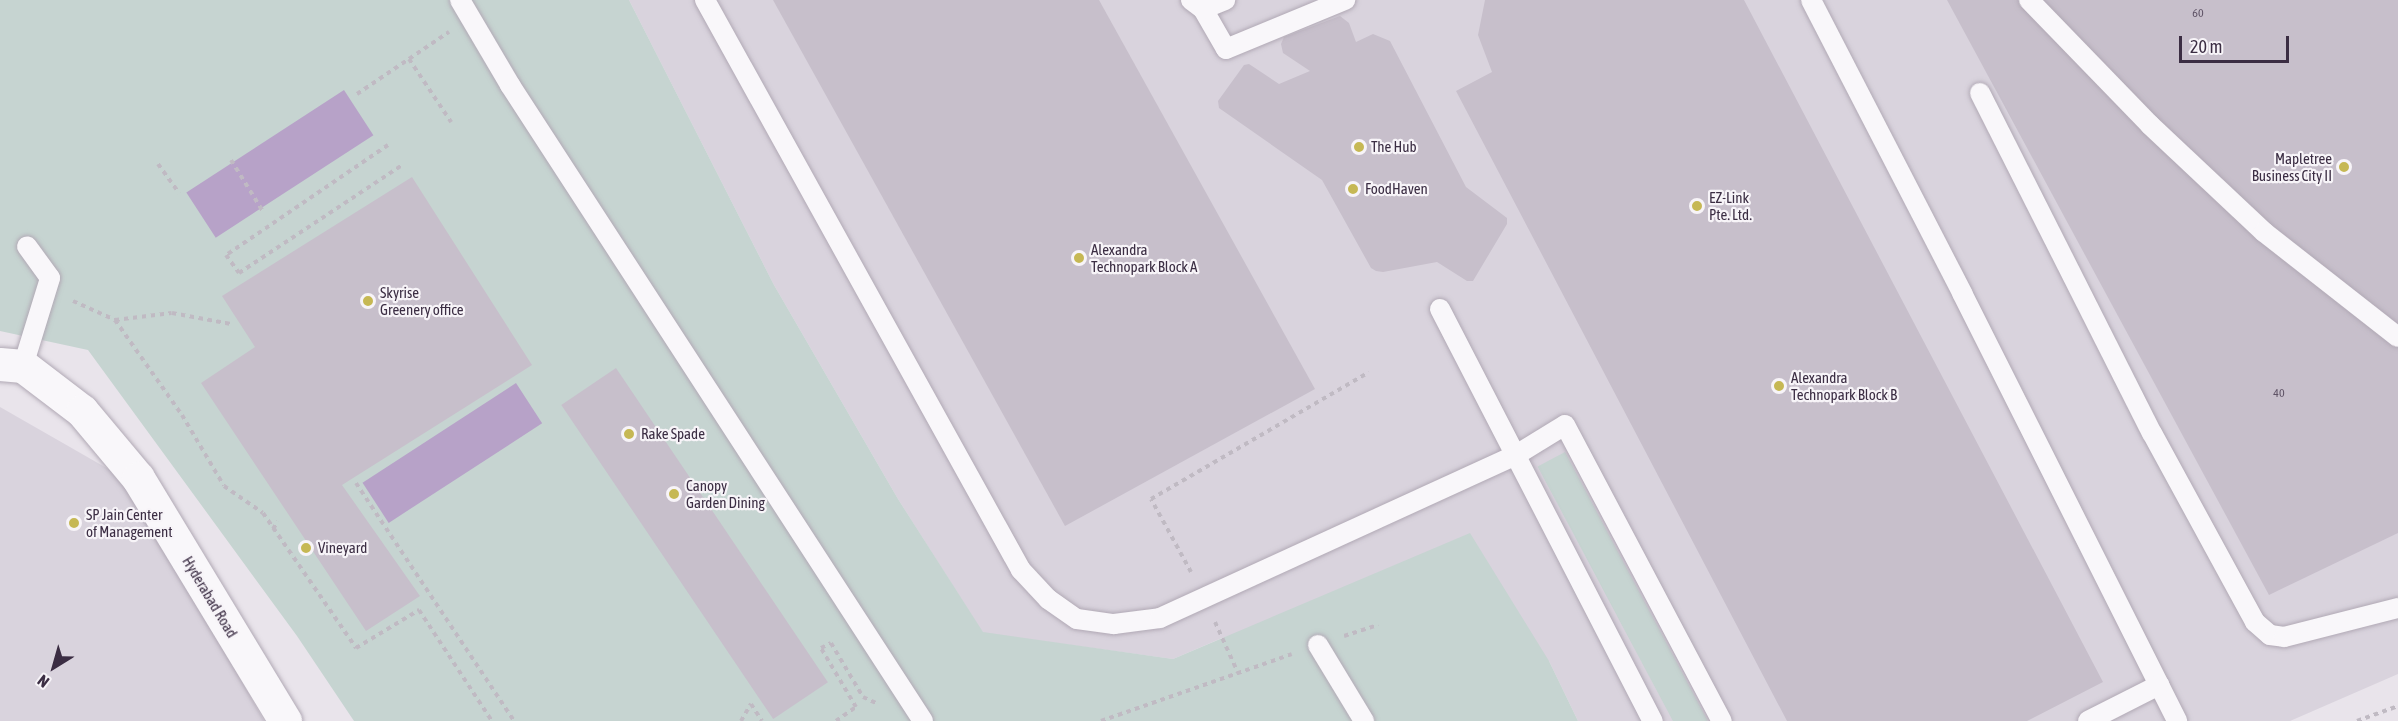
<!DOCTYPE html>
<html>
<head>
<meta charset="utf-8">
<style>
  body { margin:0 }
  #map { position:relative; width:2398px; height:721px; overflow:hidden; background:#e9e4eb; font-family:"Asap Condensed",sans-serif }
  div>[style] { position:absolute }
  .built>* { inset:0; background:#d9d3dd }
  .green>* { inset:0; background:#c6d4d1; transform-origin:0 0 }
  .water>* { inset:0; background:#b7a2c8; transform-origin:0 0 }
  .building>* { inset:0; background:#c7bfcb; transform-origin:0 0 }
  .path>* { height:4px; margin-top:-2px; transform-origin:0; background:repeating-linear-gradient(90deg,#c0bac3 0 4.5px,transparent 0 9px) }
  .roads { filter:drop-shadow(0 0 2px #b1a9b5) drop-shadow(0 0 2px #b1a9b5) }
  .lane>* { height:20px; margin:-10px; padding:0 10px; transform-origin:10px; border-radius:10px; background:#f9f7fa }
  .street>* { height:33px; margin:-16.5px; padding:0 16.5px; transform-origin:16.5px; border-radius:16.5px; background:#f9f7fa }
  .dots>* { width:16px; height:16px; translate:-50% -50%; box-sizing:border-box; border:3px solid #f7f4f8; border-radius:50% }
  span { translate:-50% -50%; white-space:nowrap; text-align:center; line-height:1.15; -webkit-text-stroke:4.5px #f7f4f8; paint-order:stroke }
  .number-label { font-size:12px; color:#5e5265 }
  .number-label span { -webkit-text-stroke-width:0 }
  .poi-label { font-size:15px; color:#3b2d43 }
  .left { translate:0 -50%; text-align:left }
  .right { translate:-100% -50%; text-align:right }
  .street-label { font-size:15px; color:#3b2d43 }
  .north { position:absolute; left:24px; top:637px; width:60px; height:60px; -webkit-text-stroke:4px #f7f4f8; paint-order:stroke; rotate:217deg; font-size:16px; font-weight:700; line-height:24px; text-align:center; color:#3b2d43 }
  .north::after { content:''; display:block; margin:auto; width:21px; height:27px; background:#3b2d43; clip-path:polygon(50% 0,100% 100%,50% 72%,0 100%) }
  .scale { position:absolute; left:2179px; top:36px; width:110px; height:27px; box-sizing:border-box; border:3px solid #3b2d43; border-top:0; padding-left:8px; font-size:18px; line-height:21px; white-space:nowrap; color:#3b2d43; -webkit-text-stroke:4px #f7f4f8; paint-order:stroke }
</style>
</head>
<body>
<div id="map">
  <div class="built">
    <i style="clip-path:polygon(629px 0,2398px 0,2398px 674px,2290px 721px,1578px 721px,1549px 661px,1222px 638px,1173px 659px,983px 633px,898px 499px,774px 285px)"></i>
    <i style="clip-path:polygon(0 407px,117px 474px,180px 572px,264px 721px,0 721px)"></i>
  </div>
  <div class="green">
    <i style="clip-path:polygon(0 0,629px 0,774px 285px,898px 499px,983px 632px,1173px 659px,1470px 533px,1549px 661px,1578px 721px,354px 721px,297px 636px,88px 350px,0 331px)"></i>
    <i style="left:1565px;top:452px;width:304px;height:31px;rotate:62deg"></i>
  </div>
  <div class="water">
    <i style="left:344px;top:90px;width:54px;height:188px;rotate:57deg"></i>
    <i style="left:516px;top:383px;width:48px;height:183px;rotate:57deg"></i>
  </div>
  <div class="building">
    <i style="clip-path:polygon(773px 0,1099px 0,1315px 389px,1065px 526px)"></i>
    <i style="clip-path:polygon(1485px 0,1744px 0,2103px 682px,2027px 721px,1787px 721px,1456px 91px,1492px 72px,1478px 35px)"></i>
    <i style="clip-path:polygon(1947px 0,2398px 0,2398px 533px,2269px 595px)"></i>
    <i style="clip-path:polygon(1340px 16px,1349px 23px,1356px 42px,1373px 34px,1390px 41px,1466px 187px,1507px 218px,1507px 224px,1473px 281px,1467px 281px,1437px 262px,1383px 272px,1376px 271px,1371px 268px,1322px 180px,1219px 108px,1218px 101px,1244px 65px,1249px 64px,1279px 84px,1310px 71px,1283px 53px,1281px 44px,1284px 37px)"></i>
    <i style="clip-path:polygon(412px 177px,532px 365px,342px 485px,420px 596px,366px 631px,201px 383px,255px 347px,222px 296px)"></i>
    <i style="left:616px;top:368px;width:379px;height:66px;rotate:56deg"></i>
  </div>
  <div class="path">
    <i style="left:409px;top:59px;width:76px;rotate:56.3deg"></i>
    <i style="left:357px;top:94px;width:111px;rotate:-34deg"></i>
    <i style="left:388px;top:145px;width:196px;rotate:145.8deg"></i>
    <i style="left:226px;top:255px;width:22px;rotate:54deg"></i>
    <i style="left:239px;top:273px;width:196px;rotate:-33.5deg"></i>
    <i style="left:231px;top:160px;width:59px;rotate:58.2deg"></i>
    <i style="left:158px;top:164px;width:36px;rotate:54deg"></i>
    <i style="left:73px;top:301px;width:46px;rotate:24.3deg"></i>
    <i style="left:115px;top:320px;width:57px;rotate:-7deg"></i>
    <i style="left:172px;top:313px;width:60px;rotate:10.6deg"></i>
    <i style="left:115px;top:320px;width:116px;rotate:54.8deg"></i>
    <i style="left:182px;top:415px;width:82px;rotate:59.4deg"></i>
    <i style="left:224px;top:486px;width:47px;rotate:34.7deg"></i>
    <i style="left:263px;top:513px;width:164px;rotate:55.4deg"></i>
    <i style="left:356px;top:648px;width:74px;rotate:-31.1deg"></i>
    <i style="left:419px;top:610px;width:133px;rotate:56.7deg"></i>
    <i style="left:356px;top:483px;width:286px;rotate:56.4deg"></i>
    <i style="left:273px;top:529px;width:9px;rotate:-58deg"></i>
    <i style="left:1191px;top:572px;width:83px;rotate:-118.7deg"></i>
    <i style="left:1151px;top:499px;width:252px;rotate:-30.2deg"></i>
    <i style="left:1215px;top:622px;width:56px;rotate:65.7deg"></i>
    <i style="left:1344px;top:636px;width:36px;rotate:-18deg"></i>
    <i style="left:741px;top:721px;width:20px;rotate:-60deg"></i>
    <i style="left:751px;top:704px;width:20px;rotate:57deg"></i>
    <i style="left:836px;top:721px;width:24px;rotate:-35deg"></i>
    <i style="left:856px;top:707px;width:69px;rotate:-120.7deg"></i>
    <i style="left:821px;top:648px;width:11px;rotate:-27deg"></i>
    <i style="left:831px;top:643px;width:63px;rotate:59.3deg"></i>
    <i style="left:863px;top:697px;width:14px;rotate:25deg"></i>
    <i style="left:1101px;top:721px;width:202px;rotate:-19.3deg"></i>
    <i style="left:2357px;top:721px;width:44px;rotate:-20.1deg"></i>
  </div>
  <div class="roads">
    <div class="lane">
      <i style="left:460px;top:0;width:99px;rotate:59.5deg"></i>
      <i style="left:510px;top:85px;width:758px;rotate:57deg"></i>
      <i style="left:705px;top:0;width:652px;rotate:61deg"></i>
      <i style="left:1021px;top:570px;width:40px;rotate:47deg"></i>
      <i style="left:1048px;top:599px;width:35px;rotate:35deg"></i>
      <i style="left:1077px;top:619px;width:37px;rotate:8deg"></i>
      <i style="left:1114px;top:624px;width:46px;rotate:-7.4deg"></i>
      <i style="left:1160px;top:618px;width:392px;rotate:-24.6deg"></i>
      <i style="left:1516px;top:455px;width:57px;rotate:-31.5deg"></i>
      <i style="left:1565px;top:425px;width:335px;rotate:62.1deg"></i>
      <i style="left:1191px;top:0;width:15px;rotate:37deg"></i>
      <i style="left:1203px;top:9px;width:46px;rotate:60.1deg"></i>
      <i style="left:1226px;top:49px;width:129px;rotate:-22.4deg"></i>
      <i style="left:1811px;top:0;width:330px;rotate:62.7deg"></i>
      <i style="left:1962px;top:293px;width:479px;rotate:63.3deg"></i>
      <i style="left:2029px;top:0;width:174px;rotate:45.9deg"></i>
      <i style="left:2150px;top:125px;width:156px;rotate:43.2deg"></i>
      <i style="left:2264px;top:232px;width:170px;rotate:38.1deg"></i>
      <i style="left:1203px;top:9px;width:24px;rotate:-22deg"></i>
      <i style="left:1980px;top:93px;width:381px;rotate:63.2deg"></i>
      <i style="left:2152px;top:433px;width:215px;rotate:61.4deg"></i>
      <i style="left:2255px;top:622px;width:20px;rotate:41deg"></i>
      <i style="left:2270px;top:635px;width:14px;rotate:8deg"></i>
      <i style="left:2284px;top:637px;width:118px;rotate:-14.3deg"></i>
      <i style="left:1440px;top:309px;width:464px;rotate:62.7deg"></i>
      <i style="left:23px;top:366px;width:92px;rotate:-72.9deg"></i>
      <i style="left:50px;top:278px;width:39px;rotate:-126deg"></i>
      <i style="left:1318px;top:645px;width:89px;rotate:58.8deg"></i>
      <i style="left:2088px;top:721px;width:80px;rotate:-26.9deg"></i>
    </div>
    <div class="street">
      <i style="left:0;top:364px;width:23px;rotate:5deg"></i>
      <i style="left:23px;top:366px;width:74px;rotate:37.3deg"></i>
      <i style="left:82px;top:411px;width:87px;rotate:50.1deg"></i>
      <i style="left:138px;top:478px;width:284px;rotate:58.8deg"></i>
    </div>
  </div>
  <div class="dots">
    <i style="left:1359px;top:147px;background:#c6b854"></i>
    <i style="left:2344px;top:167px;background:#c6b854"></i>
    <i style="left:1353px;top:189px;background:#c6b854"></i>
    <i style="left:1697px;top:206px;background:#c6b854"></i>
    <i style="left:1079px;top:258px;background:#c6b854"></i>
    <i style="left:368px;top:301px;background:#c6b854"></i>
    <i style="left:1779px;top:386px;background:#c6b854"></i>
    <i style="left:629px;top:434px;background:#c6b854"></i>
    <i style="left:674px;top:494px;background:#c6b854"></i>
    <i style="left:74px;top:523px;background:#c6b854"></i>
    <i style="left:306px;top:548px;background:#c6b854"></i>
  </div>
  <div class="number-label">
    <span style="left:2198px;top:14px">60</span>
    <span style="left:2279px;top:394px">40</span>
  </div>
  <div class="poi-label">
    <span class="left" style="left:1371px;top:147px">The Hub</span>
    <span class="right" style="left:2332px;top:167px">Mapletree<br>Business City II</span>
    <span class="left" style="left:1365px;top:189px">FoodHaven</span>
    <span class="left" style="left:1709px;top:206px">EZ-Link<br>Pte. Ltd.</span>
    <span class="left" style="left:1091px;top:258px">Alexandra<br>Technopark Block A</span>
    <span class="left" style="left:380px;top:301px">Skyrise<br>Greenery office</span>
    <span class="left" style="left:1791px;top:386px">Alexandra<br>Technopark Block B</span>
    <span class="left" style="left:641px;top:434px">Rake Spade</span>
    <span class="left" style="left:686px;top:494px">Canopy<br>Garden Dining</span>
    <span class="left" style="left:86px;top:523px">SP Jain Center<br>of Management</span>
    <span class="left" style="left:318px;top:548px">Vineyard</span>
  </div>
  <div class="street-label">
    <span style="left:210px;top:597px;rotate:59deg">Hyderabad Road</span>
  </div>
  <div class="north">N</div>
  <div class="scale">20 m</div>
</div>
</body>
</html>
